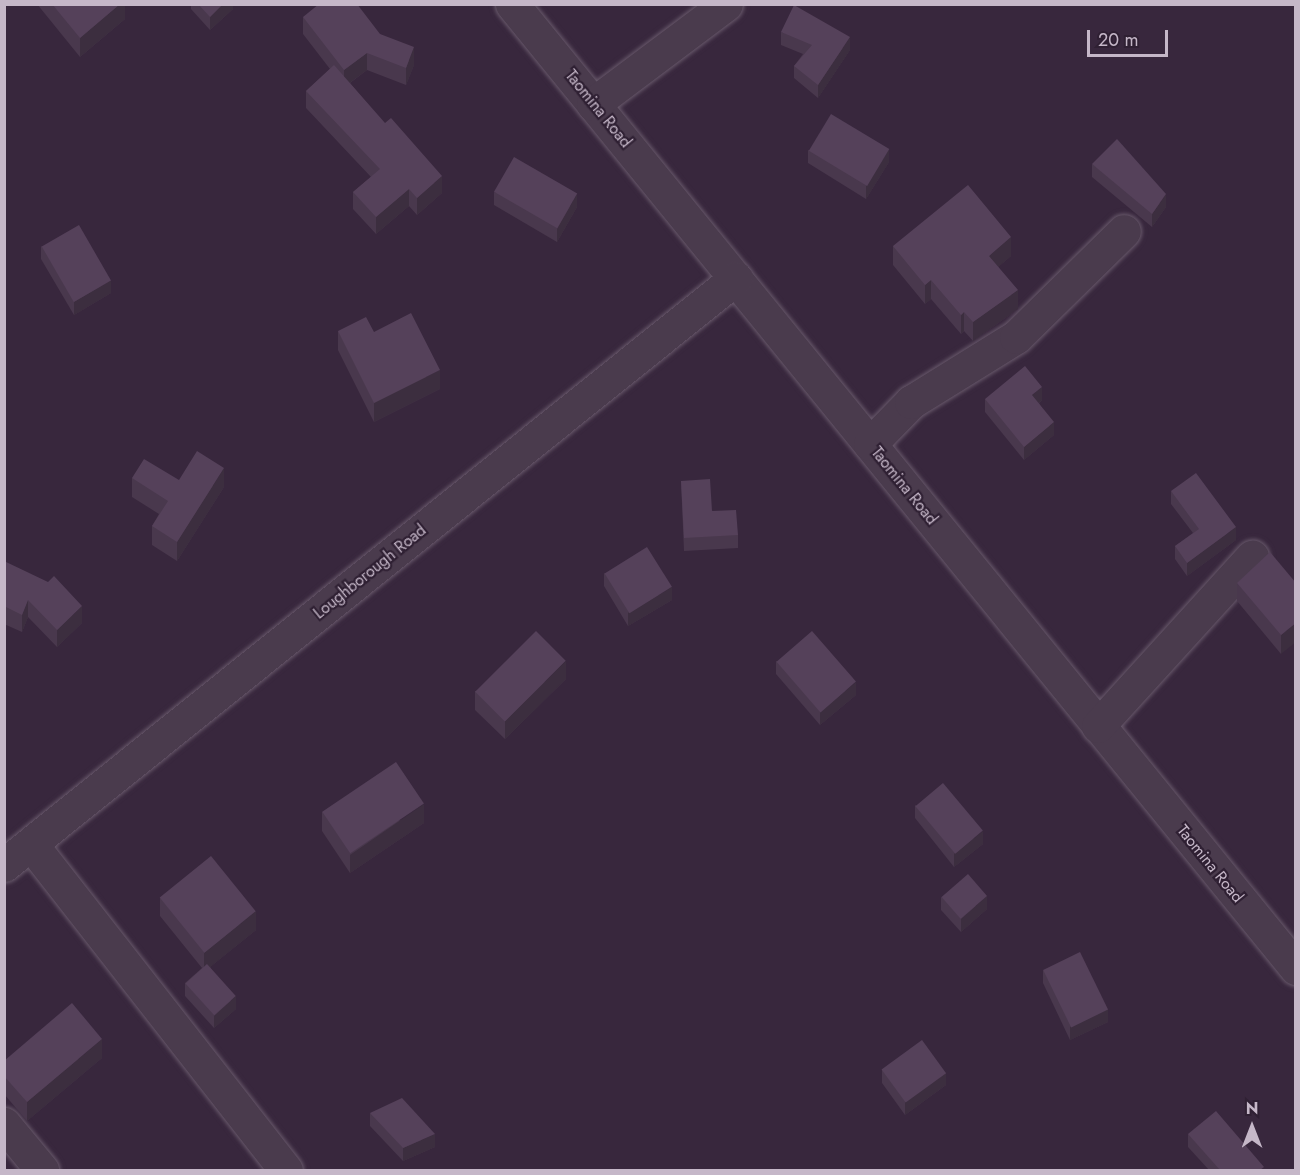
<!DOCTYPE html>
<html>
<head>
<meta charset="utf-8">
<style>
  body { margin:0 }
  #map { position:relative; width:1300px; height:1175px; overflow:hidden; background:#38273d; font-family:Jost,sans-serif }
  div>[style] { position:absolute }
  .roads { filter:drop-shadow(0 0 2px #68596b) drop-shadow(0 0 2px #68596b) }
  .minor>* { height:33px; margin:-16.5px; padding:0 16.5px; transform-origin:16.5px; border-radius:16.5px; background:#4a3b4d }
  .wall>* { inset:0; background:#49384d; transform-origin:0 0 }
  .shaded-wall>* { inset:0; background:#3c2e3f }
  .building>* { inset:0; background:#55415a; transform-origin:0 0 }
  span { translate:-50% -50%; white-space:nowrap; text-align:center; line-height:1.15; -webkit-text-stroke:4.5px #2f2033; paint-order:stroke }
  .street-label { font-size:16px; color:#c5b7c8 }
  .frame { position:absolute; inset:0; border:6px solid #c5b7c8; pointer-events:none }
  .north { position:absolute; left:1222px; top:1097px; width:60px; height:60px; -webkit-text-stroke:4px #2f2033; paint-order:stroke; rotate:0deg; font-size:16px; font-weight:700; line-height:24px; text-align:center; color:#c5b7c8 }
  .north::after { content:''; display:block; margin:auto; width:21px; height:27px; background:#c5b7c8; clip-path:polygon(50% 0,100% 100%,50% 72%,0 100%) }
  .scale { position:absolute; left:1087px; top:30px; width:81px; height:27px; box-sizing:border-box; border:3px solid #c5b7c8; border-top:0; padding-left:8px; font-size:18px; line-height:21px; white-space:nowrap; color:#c5b7c8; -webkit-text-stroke:4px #2f2033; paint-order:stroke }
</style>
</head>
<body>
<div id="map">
  <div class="roads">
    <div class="minor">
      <i style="left:512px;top:4px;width:1243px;rotate:50.88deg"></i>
      <i style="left:593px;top:104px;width:166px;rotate:-36.9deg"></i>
      <i style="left:870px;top:444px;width:59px;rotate:-45.7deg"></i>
      <i style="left:911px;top:402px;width:123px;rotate:-31.8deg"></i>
      <i style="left:1016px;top:337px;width:151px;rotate:-44.5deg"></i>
      <i style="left:1098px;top:726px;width:229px;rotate:-47.7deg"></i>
      <i style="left:31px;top:844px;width:414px;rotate:52deg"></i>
      <i style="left:4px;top:865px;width:938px;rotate:-38.73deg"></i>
      <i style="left:4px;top:1124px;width:60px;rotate:50.4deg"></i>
    </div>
  </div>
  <div class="wall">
    <i style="clip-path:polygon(37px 4px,125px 4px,125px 19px,80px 57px)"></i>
    <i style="clip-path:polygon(191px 4px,233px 4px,233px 9px,210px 30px,191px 9px)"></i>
    <i style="clip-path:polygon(303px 17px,380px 34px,414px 65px,406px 85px,367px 70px,350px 83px,442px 193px,417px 215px,409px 206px,376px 234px,353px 209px,353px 192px,371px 177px,306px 108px,306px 91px,330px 69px,303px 34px)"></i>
    <i style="clip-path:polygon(781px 32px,850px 50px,818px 98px,794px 78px,794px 66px,803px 54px,781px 45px)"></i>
    <i style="clip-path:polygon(808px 150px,889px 162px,866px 199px,808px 163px)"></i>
    <i style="clip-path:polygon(1092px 164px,1166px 207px,1152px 227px,1092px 177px)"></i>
    <i style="clip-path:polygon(494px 192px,577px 207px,557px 242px,494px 205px)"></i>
    <i style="clip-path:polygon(41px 246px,111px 293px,74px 315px,41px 259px)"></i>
    <i style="clip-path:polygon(893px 246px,1011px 256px,998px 267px,1018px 309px,973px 341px,964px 331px,961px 334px,931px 299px,925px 304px,893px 265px)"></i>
    <i style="clip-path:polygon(338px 331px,374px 332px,440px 389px,374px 422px,338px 350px)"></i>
    <i style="clip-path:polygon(985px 399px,1042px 400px,1039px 403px,1054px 435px,1024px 460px,985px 412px)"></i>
    <i style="clip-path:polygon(132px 478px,179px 480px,224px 487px,177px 561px,152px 545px,152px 526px,159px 514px,132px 497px)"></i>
    <i style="clip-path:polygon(681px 481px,738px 535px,738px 548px,684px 551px)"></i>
    <i style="clip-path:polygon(1171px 491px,1236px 540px,1187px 576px,1175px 559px,1175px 546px,1193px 533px,1171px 504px)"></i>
    <i style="clip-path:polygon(4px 561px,82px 623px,57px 647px,28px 617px,22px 632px,4px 624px)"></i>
    <i style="clip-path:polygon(604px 573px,672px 600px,628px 626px,604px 586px)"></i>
    <i style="clip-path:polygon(1237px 583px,1296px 583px,1281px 654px,1237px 601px)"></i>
    <i style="clip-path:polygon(776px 661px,856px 695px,820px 725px,776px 674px)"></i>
    <i style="clip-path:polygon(566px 679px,505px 739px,475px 710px,475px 691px)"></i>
    <i style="left:1296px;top:718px;width:15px;height:2px;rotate:90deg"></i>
    <i style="clip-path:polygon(915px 805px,983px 844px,954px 867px,915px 818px)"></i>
    <i style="clip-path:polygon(322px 812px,424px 823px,350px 873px,322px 831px)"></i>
    <i style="clip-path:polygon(941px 897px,987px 909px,961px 932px,941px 910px)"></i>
    <i style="clip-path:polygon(160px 898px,256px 930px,210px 967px,236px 1009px,214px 1028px,185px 996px,185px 983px,202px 968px,160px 916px)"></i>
    <i style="clip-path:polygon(1043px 970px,1108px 1022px,1070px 1040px,1043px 983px)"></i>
    <i style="clip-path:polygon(102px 1058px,27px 1121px,4px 1094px,4px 1061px)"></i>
    <i style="clip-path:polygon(882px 1070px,946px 1085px,905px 1115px,882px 1083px)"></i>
    <i style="clip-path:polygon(370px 1113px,435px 1147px,403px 1161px,370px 1126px)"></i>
    <i style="clip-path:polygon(1188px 1134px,1264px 1170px,1209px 1170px,1188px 1147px)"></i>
  </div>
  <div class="shaded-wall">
    <i style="clip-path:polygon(120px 4px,125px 4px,125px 19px,80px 57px,80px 38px)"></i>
    <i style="clip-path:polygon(223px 4px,233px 4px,233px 9px,210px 30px,210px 17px)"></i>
    <i style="clip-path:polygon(850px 37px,850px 50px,818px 98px,818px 85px)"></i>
    <i style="clip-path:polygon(414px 47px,414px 65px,406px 85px,406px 68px)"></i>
    <i style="clip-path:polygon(367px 53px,367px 70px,344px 87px,344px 70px)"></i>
    <i style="clip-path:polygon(889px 149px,889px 162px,866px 199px,866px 186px)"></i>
    <i style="clip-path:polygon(442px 176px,442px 193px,417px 215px,417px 198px)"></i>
    <i style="clip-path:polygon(409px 189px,409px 206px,376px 234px,376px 217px)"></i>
    <i style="clip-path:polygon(577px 194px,577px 207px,557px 242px,557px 229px)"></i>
    <i style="clip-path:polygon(1166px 194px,1166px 207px,1152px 227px,1152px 214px)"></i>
    <i style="clip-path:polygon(1011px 237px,1011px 256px,989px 275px,989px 256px)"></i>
    <i style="clip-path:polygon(111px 280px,111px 293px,74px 315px,74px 302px)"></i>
    <i style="clip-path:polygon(931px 280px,931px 299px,925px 304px,925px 285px)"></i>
    <i style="clip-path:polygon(1018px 290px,1018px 309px,973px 341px,973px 322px)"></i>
    <i style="clip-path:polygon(964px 312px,964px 331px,961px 334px,961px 315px)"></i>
    <i style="clip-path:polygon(440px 370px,440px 389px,374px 422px,374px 403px)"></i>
    <i style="clip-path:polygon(1042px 387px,1042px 400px,1032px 408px,1032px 395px)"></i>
    <i style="clip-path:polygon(1054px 422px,1054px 435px,1024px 460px,1024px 447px)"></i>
    <i style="clip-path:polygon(224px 468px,224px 487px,177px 561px,177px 542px)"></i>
    <i style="clip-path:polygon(1236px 527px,1236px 540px,1187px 576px,1187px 563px)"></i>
    <i style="clip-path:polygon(672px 587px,672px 600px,628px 626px,628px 613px)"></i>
    <i style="clip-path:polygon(28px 600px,28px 617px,22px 632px,22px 615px)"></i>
    <i style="clip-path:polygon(82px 606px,82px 623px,57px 647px,57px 630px)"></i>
    <i style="clip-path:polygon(1296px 623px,1296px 642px,1281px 654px,1281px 635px)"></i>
    <i style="clip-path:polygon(566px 661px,566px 679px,505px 739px,505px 721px)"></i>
    <i style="clip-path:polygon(856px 682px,856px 695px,820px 725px,820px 712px)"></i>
    <i style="clip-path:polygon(424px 804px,424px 823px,350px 873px,350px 855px)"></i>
    <i style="clip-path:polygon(983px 831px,983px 844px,954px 867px,954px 854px)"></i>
    <i style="clip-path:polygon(987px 896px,987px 909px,961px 932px,961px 919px)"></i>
    <i style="clip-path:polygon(256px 911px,256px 930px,204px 972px,204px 953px)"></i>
    <i style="clip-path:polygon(236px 996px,236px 1009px,214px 1028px,214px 1016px)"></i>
    <i style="clip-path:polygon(1108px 1009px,1108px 1022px,1070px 1040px,1070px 1027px)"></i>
    <i style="clip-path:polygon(102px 1039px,102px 1058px,27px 1121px,27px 1102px)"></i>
    <i style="clip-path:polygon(946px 1073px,946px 1085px,905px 1115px,905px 1102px)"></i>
    <i style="clip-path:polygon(435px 1134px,435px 1147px,403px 1161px,403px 1148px)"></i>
  </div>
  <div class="building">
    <i style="clip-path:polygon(52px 4px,120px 4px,80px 38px)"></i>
    <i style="clip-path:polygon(198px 4px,223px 4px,210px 17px)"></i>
    <i style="clip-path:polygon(319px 4px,357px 4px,380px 34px,414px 47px,406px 68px,367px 53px,344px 70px,303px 17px)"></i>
    <i style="clip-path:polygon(794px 5px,850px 37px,818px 85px,794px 66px,812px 45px,781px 32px)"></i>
    <i style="clip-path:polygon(334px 65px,385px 123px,391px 118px,442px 176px,417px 198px,409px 189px,376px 217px,353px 192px,380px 169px,306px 91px)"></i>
    <i style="left:831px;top:114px;width:68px;height:43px;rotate:31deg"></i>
    <i style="clip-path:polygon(1117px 139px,1166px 194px,1152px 214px,1092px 164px)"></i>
    <i style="left:514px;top:157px;width:73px;height:40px;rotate:30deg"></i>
    <i style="clip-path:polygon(968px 185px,1011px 237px,989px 256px,1018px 290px,973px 322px,964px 312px,961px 315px,931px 280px,925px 285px,893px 246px)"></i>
    <i style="left:79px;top:225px;width:64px;height:43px;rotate:60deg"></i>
    <i style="clip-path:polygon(411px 313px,440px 370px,374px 403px,338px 331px,366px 317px,374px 332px)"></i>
    <i style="clip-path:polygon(1025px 366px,1042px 387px,1032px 395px,1054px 422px,1024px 447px,985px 399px)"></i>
    <i style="clip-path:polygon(197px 451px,224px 468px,177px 542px,152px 526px,168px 501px,132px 478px,144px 459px,179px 480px)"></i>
    <i style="clip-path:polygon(1196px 473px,1236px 527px,1187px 563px,1175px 546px,1199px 529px,1171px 491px)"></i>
    <i style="clip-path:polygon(710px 479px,712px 511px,736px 510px,738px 535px,684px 538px,681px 481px)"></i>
    <i style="left:647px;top:547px;width:47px;height:50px;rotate:58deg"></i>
    <i style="clip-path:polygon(1270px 552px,1296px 583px,1296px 623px,1281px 635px,1237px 583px)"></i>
    <i style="clip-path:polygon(4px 561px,48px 582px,54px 576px,82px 606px,57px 630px,28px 600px,22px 615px,4px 606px)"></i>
    <i style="left:536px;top:631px;width:42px;height:86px;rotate:45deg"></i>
    <i style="left:812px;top:631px;width:67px;height:47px;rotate:49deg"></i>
    <i style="left:396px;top:762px;width:50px;height:89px;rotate:56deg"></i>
    <i style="left:943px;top:783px;width:62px;height:36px;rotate:50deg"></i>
    <i style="left:211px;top:856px;width:71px;height:66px;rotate:51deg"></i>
    <i style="left:968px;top:874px;width:29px;height:35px;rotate:49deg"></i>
    <i style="left:1080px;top:952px;width:64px;height:41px;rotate:64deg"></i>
    <i style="left:207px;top:964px;width:43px;height:29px;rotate:48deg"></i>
    <i style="clip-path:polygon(72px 1003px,102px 1039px,27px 1102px,4px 1076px,4px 1061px)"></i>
    <i style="left:922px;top:1040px;width:41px;height:50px;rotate:54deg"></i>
    <i style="clip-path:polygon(402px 1098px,435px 1134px,403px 1148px,370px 1113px)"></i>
    <i style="clip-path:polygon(1216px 1111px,1264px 1167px,1260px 1170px,1220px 1170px,1188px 1134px)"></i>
  </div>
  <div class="street-label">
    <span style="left:598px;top:109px;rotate:51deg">Taomina Road</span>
    <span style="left:904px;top:486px;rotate:51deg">Taomina Road</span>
    <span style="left:370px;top:572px;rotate:-39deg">Loughborough Road</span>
    <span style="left:1210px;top:864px;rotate:51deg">Taomina Road</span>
  </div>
  <div class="frame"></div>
  <div class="north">N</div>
  <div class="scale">20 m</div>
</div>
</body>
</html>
